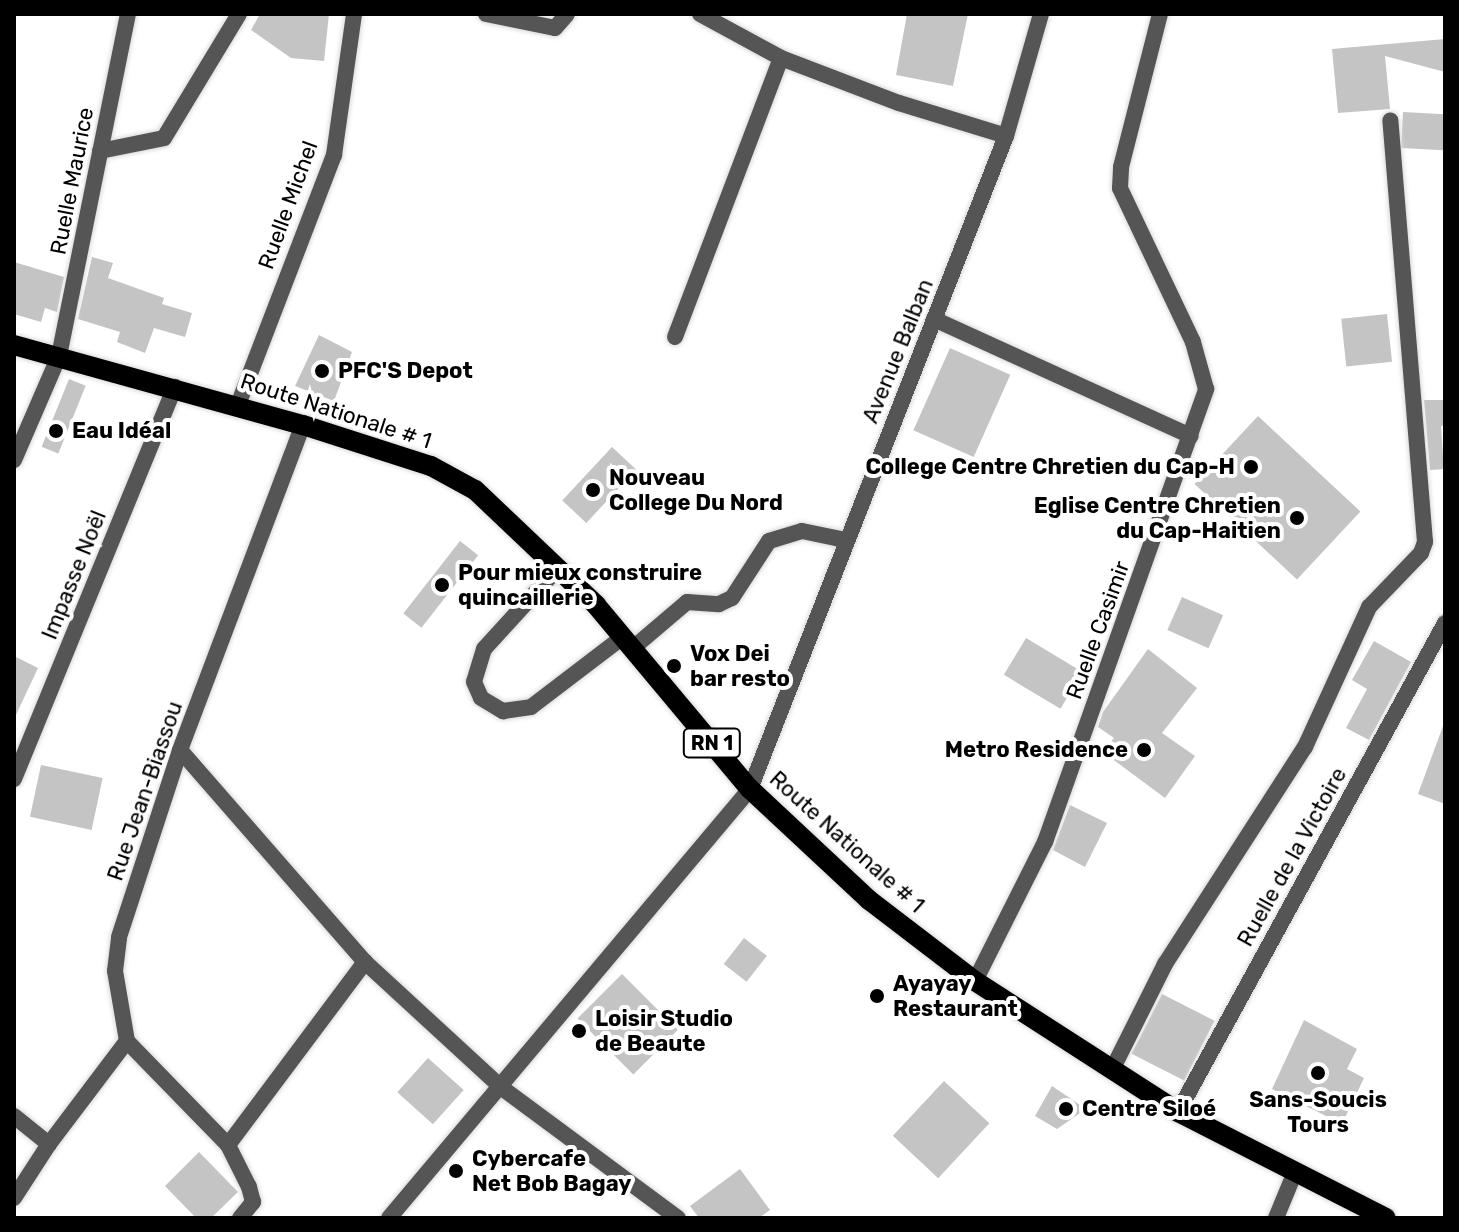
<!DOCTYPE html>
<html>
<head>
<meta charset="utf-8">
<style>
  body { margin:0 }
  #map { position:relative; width:1459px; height:1232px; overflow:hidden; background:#fff; font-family:Rubik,sans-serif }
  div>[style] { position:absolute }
  .building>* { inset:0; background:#c4c4c4; transform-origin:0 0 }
  .roads { filter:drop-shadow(0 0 2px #dbdbdb) drop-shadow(0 0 2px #dbdbdb) }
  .service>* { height:16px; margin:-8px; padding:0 8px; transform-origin:8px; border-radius:8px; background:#555 }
  .minor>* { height:16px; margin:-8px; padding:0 8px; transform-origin:8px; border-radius:8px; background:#555 }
  .primary>* { height:20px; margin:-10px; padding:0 10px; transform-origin:10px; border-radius:10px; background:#000 }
  .dots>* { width:22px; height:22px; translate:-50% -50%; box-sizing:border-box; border:4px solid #fff; border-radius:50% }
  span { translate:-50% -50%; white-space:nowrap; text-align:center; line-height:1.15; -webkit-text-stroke:8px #fff; paint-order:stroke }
  .shield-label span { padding:2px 6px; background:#fff; border:2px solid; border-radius:6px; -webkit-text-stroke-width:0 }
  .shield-label { font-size:20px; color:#000; font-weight:700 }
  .street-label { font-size:22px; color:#000 }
  .poi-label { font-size:22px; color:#000; font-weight:700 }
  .left { translate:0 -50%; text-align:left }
  .right { translate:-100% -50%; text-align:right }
  .frame { position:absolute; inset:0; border:16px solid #000; pointer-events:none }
</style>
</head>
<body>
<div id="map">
  <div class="building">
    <i style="clip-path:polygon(260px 14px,329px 14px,324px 61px,291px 58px,251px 30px)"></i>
    <i style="clip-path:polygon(907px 14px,968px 14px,953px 86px,896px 75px)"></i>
    <i style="clip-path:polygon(1445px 39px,1445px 72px,1385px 56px,1390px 109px,1338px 113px,1332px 49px)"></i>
    <i style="left:1403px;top:112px;width:42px;height:36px;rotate:3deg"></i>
    <i style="clip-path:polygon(92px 257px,113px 263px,108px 278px,164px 298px,162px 304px,192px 313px,185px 337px,154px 328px,145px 353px,117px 342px,120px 332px,78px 319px)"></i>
    <i style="clip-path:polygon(14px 262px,64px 277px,57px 312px,45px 308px,41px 322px,14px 314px)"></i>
    <i style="left:1387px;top:314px;width:48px;height:46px;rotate:84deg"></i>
    <i style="clip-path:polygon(319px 335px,352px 352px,334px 401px,295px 386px)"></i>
    <i style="left:950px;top:348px;width:66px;height:90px;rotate:24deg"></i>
    <i style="left:69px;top:379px;width:18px;height:73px;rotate:22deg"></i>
    <i style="clip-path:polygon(1424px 400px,1445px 400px,1445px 426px,1441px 426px,1444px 469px,1430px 470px)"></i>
    <i style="left:1258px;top:416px;width:140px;height:93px;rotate:43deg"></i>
    <i style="left:612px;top:447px;width:33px;height:73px;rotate:43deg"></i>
    <i style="left:460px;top:541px;width:23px;height:92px;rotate:38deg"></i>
    <i style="left:1182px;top:597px;width:45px;height:36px;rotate:24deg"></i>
    <i style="left:1026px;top:638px;width:66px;height:43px;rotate:31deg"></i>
    <i style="clip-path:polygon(1374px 641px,1411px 662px,1369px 740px,1346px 728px,1367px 689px,1352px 680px)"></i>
    <i style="clip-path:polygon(1148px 649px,1197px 688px,1162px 733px,1195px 756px,1165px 798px,1103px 752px,1114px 738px,1098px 727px,1103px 712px)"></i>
    <i style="clip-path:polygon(14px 656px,38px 668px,14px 719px)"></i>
    <i style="clip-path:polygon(1443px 726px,1445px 727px,1445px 804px,1418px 794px)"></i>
    <i style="left:41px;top:765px;width:63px;height:53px;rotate:12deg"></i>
    <i style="clip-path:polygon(1070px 805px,1107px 823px,1085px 867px,1053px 850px)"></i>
    <i style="left:744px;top:938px;width:29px;height:33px;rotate:38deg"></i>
    <i style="left:622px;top:974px;width:79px;height:63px;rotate:45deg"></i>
    <i style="left:1162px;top:994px;width:59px;height:67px;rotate:27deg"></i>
    <i style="clip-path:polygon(1304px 1020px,1357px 1049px,1347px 1069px,1364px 1078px,1342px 1124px,1272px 1089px)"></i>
    <i style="left:428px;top:1058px;width:48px;height:46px;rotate:42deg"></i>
    <i style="left:944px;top:1081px;width:62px;height:75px;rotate:43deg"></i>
    <i style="clip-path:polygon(1052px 1086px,1086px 1109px,1057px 1129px,1035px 1116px)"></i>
    <i style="clip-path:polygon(199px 1152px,238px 1192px,211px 1218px,196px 1218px,165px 1186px)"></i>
    <i style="clip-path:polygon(740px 1169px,770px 1210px,759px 1218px,699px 1218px,690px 1206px)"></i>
  </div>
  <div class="roads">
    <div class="service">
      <i style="left:100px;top:151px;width:65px;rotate:-11.5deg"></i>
      <i style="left:164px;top:138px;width:145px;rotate:-58.8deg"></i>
      <i style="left:675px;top:337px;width:298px;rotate:-69.2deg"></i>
      <i style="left:557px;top:569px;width:108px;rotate:132.4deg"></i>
      <i style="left:484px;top:649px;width:34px;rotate:107deg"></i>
      <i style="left:474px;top:682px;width:17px;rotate:66deg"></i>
      <i style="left:481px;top:698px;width:26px;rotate:31deg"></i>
      <i style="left:503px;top:711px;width:28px;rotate:-8deg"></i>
      <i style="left:531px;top:707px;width:116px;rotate:-37.3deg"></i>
      <i style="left:633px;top:648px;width:71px;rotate:-40.4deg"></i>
      <i style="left:687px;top:602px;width:32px;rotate:4deg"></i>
      <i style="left:719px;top:604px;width:14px;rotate:-25deg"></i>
      <i style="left:732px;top:598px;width:68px;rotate:-57deg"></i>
      <i style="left:769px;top:541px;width:34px;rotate:-17deg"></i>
      <i style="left:802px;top:531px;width:45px;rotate:11.6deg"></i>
      <i style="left:180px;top:750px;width:281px;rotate:48.9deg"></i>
      <i style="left:14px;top:1116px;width:45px;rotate:38.7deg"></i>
      <i style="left:228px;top:1145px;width:229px;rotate:-53.2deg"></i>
      <i style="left:365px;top:962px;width:186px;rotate:42.6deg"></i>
      <i style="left:502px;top:1088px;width:219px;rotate:36.5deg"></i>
      <i style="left:14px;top:1198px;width:64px;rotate:-57.1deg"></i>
      <i style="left:49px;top:1144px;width:129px;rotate:-52.9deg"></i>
      <i style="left:1276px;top:1218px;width:50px;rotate:-67.6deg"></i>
    </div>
    <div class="minor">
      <i style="left:486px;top:14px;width:70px;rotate:11.5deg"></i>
      <i style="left:555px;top:28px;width:18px;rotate:-49deg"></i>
      <i style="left:700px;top:14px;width:92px;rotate:28.5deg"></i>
      <i style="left:781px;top:58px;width:126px;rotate:20.9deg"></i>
      <i style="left:899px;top:103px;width:112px;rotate:17.1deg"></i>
      <i style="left:934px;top:319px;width:282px;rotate:24.5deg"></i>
      <i style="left:238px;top:405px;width:268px;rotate:-69deg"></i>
      <i style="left:334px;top:155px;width:142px;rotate:-81.9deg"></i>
      <i style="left:14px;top:460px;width:113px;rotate:-66.6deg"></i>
      <i style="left:59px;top:356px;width:349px;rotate:-78.6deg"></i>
      <i style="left:14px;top:779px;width:424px;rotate:-67.7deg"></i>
      <i style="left:975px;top:981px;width:156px;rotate:-63.3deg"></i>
      <i style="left:1045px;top:842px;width:481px;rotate:-70.4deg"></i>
      <i style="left:1206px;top:389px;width:49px;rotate:-105.5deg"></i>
      <i style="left:1193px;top:342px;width:170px;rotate:-115.4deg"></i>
      <i style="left:1120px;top:188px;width:21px;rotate:-87deg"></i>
      <i style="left:1121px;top:167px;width:158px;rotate:-75.7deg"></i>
      <i style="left:1112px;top:1070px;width:119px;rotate:-63.4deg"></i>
      <i style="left:1165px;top:964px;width:258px;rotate:-57.2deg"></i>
      <i style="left:1305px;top:747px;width:154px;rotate:-65.4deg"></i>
      <i style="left:1369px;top:607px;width:75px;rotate:-46.1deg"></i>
      <i style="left:1421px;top:553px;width:12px;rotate:-70deg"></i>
      <i style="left:1425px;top:542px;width:423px;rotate:-94.7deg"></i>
      <i style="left:1178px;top:1112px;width:557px;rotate:-61.36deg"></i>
      <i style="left:240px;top:1218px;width:21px;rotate:-51deg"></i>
      <i style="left:253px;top:1202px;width:16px;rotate:-105deg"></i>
      <i style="left:249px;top:1187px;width:47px;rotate:-116.6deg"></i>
      <i style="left:228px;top:1145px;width:145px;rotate:-134.2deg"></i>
      <i style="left:127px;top:1041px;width:71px;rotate:-99.7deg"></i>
      <i style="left:115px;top:971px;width:34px;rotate:-83deg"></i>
      <i style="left:119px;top:937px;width:197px;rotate:-71.9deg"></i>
      <i style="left:180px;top:750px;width:347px;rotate:-69.3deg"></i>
      <i style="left:389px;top:1218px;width:561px;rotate:-49.92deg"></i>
      <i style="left:750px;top:789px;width:701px;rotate:-68.59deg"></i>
      <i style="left:1006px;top:136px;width:127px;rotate:-74deg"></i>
    </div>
    <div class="primary">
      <i style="left:14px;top:345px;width:300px;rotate:15.5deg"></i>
      <i style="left:303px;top:425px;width:134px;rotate:17.8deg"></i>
      <i style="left:431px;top:466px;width:50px;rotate:28.6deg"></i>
      <i style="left:475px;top:490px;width:167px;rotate:43.5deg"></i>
      <i style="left:596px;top:605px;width:240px;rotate:50.1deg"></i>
      <i style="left:750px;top:789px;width:163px;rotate:43deg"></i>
      <i style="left:869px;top:900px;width:133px;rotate:37.4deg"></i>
      <i style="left:975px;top:981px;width:242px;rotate:32.8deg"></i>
      <i style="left:1178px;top:1112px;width:233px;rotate:27deg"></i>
    </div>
  </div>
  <div class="dots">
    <i style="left:322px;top:371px;background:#000"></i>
    <i style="left:56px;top:431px;background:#000"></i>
    <i style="left:1251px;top:467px;background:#000"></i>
    <i style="left:593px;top:490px;background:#000"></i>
    <i style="left:1297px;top:518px;background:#000"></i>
    <i style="left:442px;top:585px;background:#000"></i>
    <i style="left:674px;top:666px;background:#000"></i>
    <i style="left:1144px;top:750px;background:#000"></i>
    <i style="left:877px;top:996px;background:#000"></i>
    <i style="left:579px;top:1031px;background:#000"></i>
    <i style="left:1318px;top:1073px;background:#000"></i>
    <i style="left:1066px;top:1109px;background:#000"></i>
    <i style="left:456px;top:1171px;background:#000"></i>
  </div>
  <div class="shield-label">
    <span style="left:712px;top:743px">RN 1</span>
  </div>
  <div class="street-label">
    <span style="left:72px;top:181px;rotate:-79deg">Ruelle Maurice</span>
    <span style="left:288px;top:205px;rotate:-70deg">Ruelle Michel</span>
    <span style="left:898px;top:351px;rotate:-68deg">Avenue Balban</span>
    <span style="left:336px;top:411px;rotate:18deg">Route Nationale # 1</span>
    <span style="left:74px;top:575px;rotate:-68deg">Impasse Noël</span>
    <span style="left:1098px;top:630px;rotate:-70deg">Ruelle Casimir</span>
    <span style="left:145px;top:791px;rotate:-71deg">Rue Jean-Biassou</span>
    <span style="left:847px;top:842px;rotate:42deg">Route Nationale # 1</span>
    <span style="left:1292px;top:857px;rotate:-61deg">Ruelle de la Victoire</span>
  </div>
  <div class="poi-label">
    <span class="left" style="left:338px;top:371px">PFC'S Depot</span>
    <span class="left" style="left:72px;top:431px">Eau Idéal</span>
    <span class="right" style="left:1235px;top:467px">College Centre Chretien du Cap-H</span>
    <span class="left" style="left:609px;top:490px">Nouveau<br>College Du Nord</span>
    <span class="right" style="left:1281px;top:518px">Eglise Centre Chretien<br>du Cap-Haitien</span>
    <span class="left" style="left:458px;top:585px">Pour mieux construire<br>quincaillerie</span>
    <span class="left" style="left:690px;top:666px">Vox Dei<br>bar resto</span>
    <span class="right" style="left:1128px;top:750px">Metro Residence</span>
    <span class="left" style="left:893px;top:996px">Ayayay<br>Restaurant</span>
    <span class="left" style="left:595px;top:1031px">Loisir Studio<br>de Beaute</span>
    <span style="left:1318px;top:1112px">Sans-Soucis<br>Tours</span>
    <span class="left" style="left:1082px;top:1109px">Centre Siloé</span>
    <span class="left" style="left:472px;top:1171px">Cybercafe<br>Net Bob Bagay</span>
  </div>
  <div class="frame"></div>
</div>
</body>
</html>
